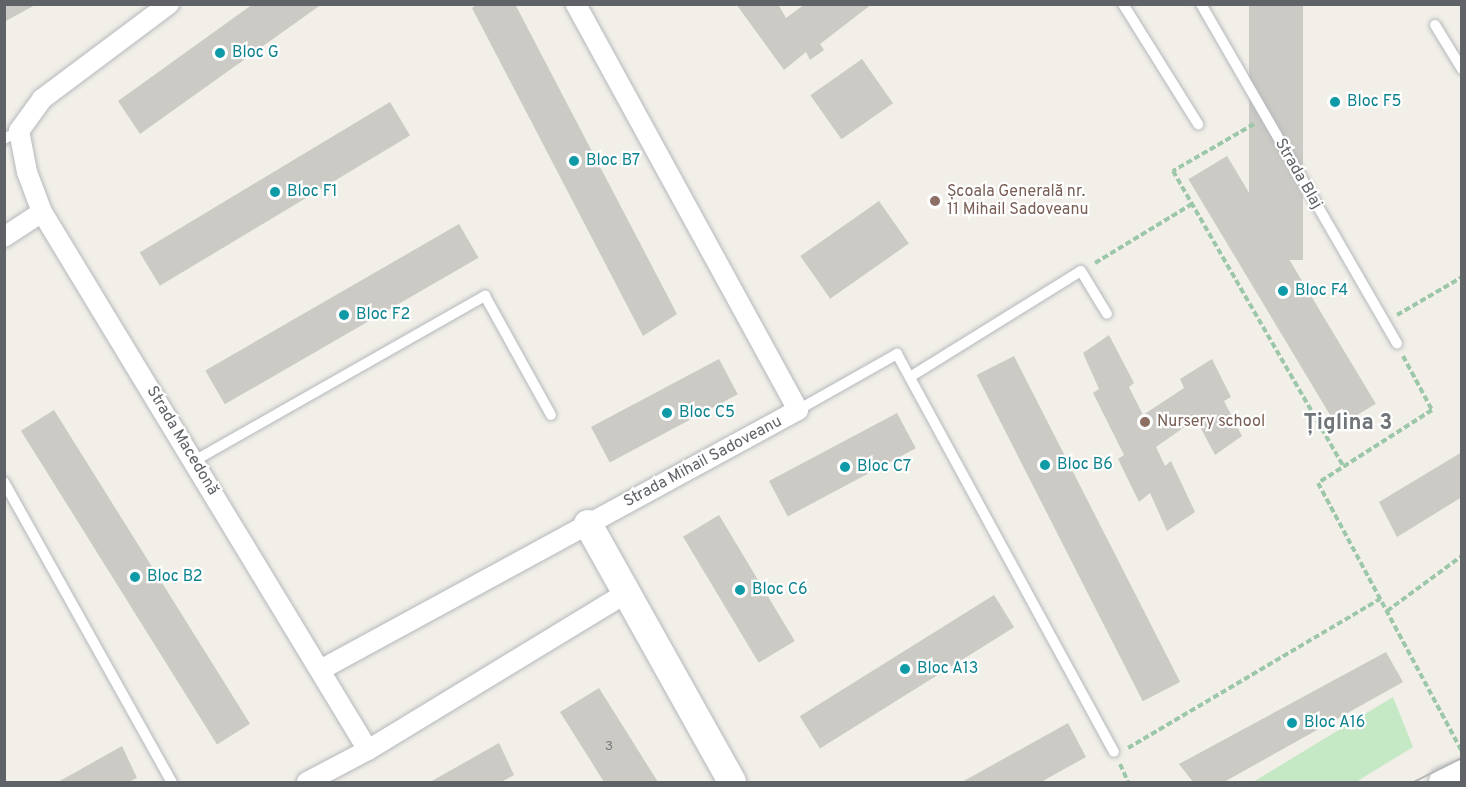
<!DOCTYPE html>
<html>
<head>
<meta charset="utf-8">
<style>
  body { margin:0 }
  #map { position:relative; width:1466px; height:787px; overflow:hidden; background:#f1efe8; font-family:Overpass,sans-serif }
  div>[style] { position:absolute }
  .green>* { inset:0; background:#c5e8c5 }
  .building>* { inset:0; background:#cccac5; transform-origin:0 0 }
  .path>* { height:4px; margin-top:-2px; transform-origin:0; background:repeating-linear-gradient(90deg,#9cc7a9 0 6px,transparent 0 9px) }
  .roads { filter:drop-shadow(0 0 2px #b5b8bc) drop-shadow(0 0 2px #b5b8bc) }
  .lane>* { height:10px; margin:-5px; padding:0 5px; transform-origin:5px; border-radius:5px; background:#fff }
  .street>* { height:20px; margin:-10px; padding:0 10px; transform-origin:10px; border-radius:10px; background:#fff }
  .secondary>* { height:28px; margin:-14px; padding:0 14px; transform-origin:14px; border-radius:14px; background:#fff }
  .tram>* { height:1.5px; margin:-0.75px; padding:0 0.75px; transform-origin:0.75px; border-radius:0.75px; background:#b6b7b8 }
  .dots>* { width:16px; height:16px; translate:-50% -50%; box-sizing:border-box; border:3px solid #fff; border-radius:50% }
  span { translate:-50% -50%; white-space:nowrap; text-align:center; line-height:1.15; -webkit-text-stroke:4.5px #fff; paint-order:stroke }
  .number-label { font-size:14px; color:#7a7d7f }
  .number-label span { -webkit-text-stroke-width:0 }
  .culture-label { font-size:16px; color:#0d838f }
  .left { translate:0 -50%; text-align:left }
  .street-label { font-size:16px; color:#5f6368 }
  .education-label { font-size:16px; color:#785e54 }
  .district-label { font-size:22px; color:#70757a; font-weight:700 }
  .frame { position:absolute; inset:0; border:6px solid #5f6368; pointer-events:none }
</style>
</head>
<body>
<div id="map">
  <div class="green">
    <i style="clip-path:polygon(1393px 697px,1413px 747px,1356px 782px,1253px 782px)"></i>
  </div>
  <div class="building">
    <i style="clip-path:polygon(4px 4px,37px 4px,4px 22px)"></i>
    <i style="clip-path:polygon(253px 4px,322px 4px,140px 134px,118px 101px)"></i>
    <i style="clip-path:polygon(478px 4px,515px 4px,677px 314px,643px 336px,472px 8px)"></i>
    <i style="clip-path:polygon(736px 4px,778px 4px,786px 18px,805px 4px,872px 4px,820px 44px,824px 50px,810px 60px,806px 52px,784px 70px)"></i>
    <i style="left:1249px;top:4px;width:54px;height:256px"></i>
    <i style="left:862px;top:59px;width:54px;height:63px;rotate:55deg"></i>
    <i style="left:390px;top:102px;width:39px;height:292px;rotate:59deg"></i>
    <i style="left:1227px;top:156px;width:289px;height:45px;rotate:59deg"></i>
    <i style="left:879px;top:201px;width:52px;height:96px;rotate:55deg"></i>
    <i style="left:459px;top:224px;width:39px;height:293px;rotate:60deg"></i>
    <i style="clip-path:polygon(1109px 335px,1134px 383px,1129px 387px,1143px 415px,1184px 388px,1180px 379px,1212px 359px,1231px 397px,1224px 401px,1242px 436px,1215px 455px,1196px 419px,1156px 447px,1165px 466px,1171px 461px,1195px 512px,1167px 531px,1150px 493px,1139px 502px,1118px 459px,1124px 455px,1093px 393px,1099px 389px,1083px 353px)"></i>
    <i style="left:1014px;top:356px;width:366px;height:42px;rotate:63deg"></i>
    <i style="left:719px;top:359px;width:40px;height:145px;rotate:62deg"></i>
    <i style="left:54px;top:410px;width:370px;height:39px;rotate:58deg"></i>
    <i style="left:897px;top:413px;width:40px;height:145px;rotate:62deg"></i>
    <i style="clip-path:polygon(1462px 452px,1462px 497px,1397px 537px,1379px 502px)"></i>
    <i style="left:719px;top:515px;width:147px;height:42px;rotate:59deg"></i>
    <i style="left:994px;top:595px;width:38px;height:229px;rotate:58deg"></i>
    <i style="clip-path:polygon(1386px 652px,1403px 682px,1224px 782px,1193px 782px,1179px 764px)"></i>
    <i style="clip-path:polygon(599px 688px,658px 782px,604px 782px,560px 712px)"></i>
    <i style="clip-path:polygon(1068px 723px,1086px 757px,1041px 782px,962px 782px)"></i>
    <i style="clip-path:polygon(499px 743px,514px 775px,501px 782px,430px 782px)"></i>
    <i style="clip-path:polygon(122px 746px,137px 778px,128px 782px,58px 782px)"></i>
  </div>
  <div class="path">
    <i style="left:1254px;top:124px;width:94px;rotate:149.9deg"></i>
    <i style="left:1173px;top:171px;width:340px;rotate:60deg"></i>
    <i style="left:1095px;top:263px;width:114px;rotate:-31.3deg"></i>
    <i style="left:1397px;top:315px;width:75px;rotate:-30.3deg"></i>
    <i style="left:1403px;top:356px;width:61px;rotate:61.8deg"></i>
    <i style="left:1432px;top:410px;width:135px;rotate:147.4deg"></i>
    <i style="left:1318px;top:483px;width:303px;rotate:61.8deg"></i>
    <i style="left:1387px;top:611px;width:93px;rotate:-36.3deg"></i>
    <i style="left:1128px;top:748px;width:293px;rotate:-30.6deg"></i>
    <i style="left:1120px;top:764px;width:20px;rotate:66deg"></i>
  </div>
  <div class="roads">
    <div class="lane">
      <i style="left:1123px;top:4px;width:142px;rotate:58deg"></i>
      <i style="left:1201px;top:4px;width:392px;rotate:60deg"></i>
      <i style="left:1435px;top:25px;width:52px;rotate:58.5deg"></i>
      <i style="left:4px;top:139px;width:17px;rotate:-28deg"></i>
      <i style="left:910px;top:377px;width:201px;rotate:-31.8deg"></i>
      <i style="left:1081px;top:271px;width:50px;rotate:58.8deg"></i>
      <i style="left:798px;top:410px;width:114px;rotate:-29.5deg"></i>
      <i style="left:897px;top:354px;width:453px;rotate:61.4deg"></i>
      <i style="left:194px;top:461px;width:335px;rotate:-29.6deg"></i>
      <i style="left:485px;top:296px;width:136px;rotate:61deg"></i>
      <i style="left:4px;top:482px;width:344px;rotate:60.8deg"></i>
    </div>
    <div class="street">
      <i style="left:42px;top:212px;width:629px;rotate:58.79deg"></i>
      <i style="left:368px;top:750px;width:69px;rotate:152.3deg"></i>
      <i style="left:4px;top:237px;width:45px;rotate:-33.3deg"></i>
      <i style="left:42px;top:212px;width:43px;rotate:-110.6deg"></i>
      <i style="left:27px;top:172px;width:42px;rotate:-101deg"></i>
      <i style="left:19px;top:131px;width:39px;rotate:-54deg"></i>
      <i style="left:42px;top:99px;width:159px;rotate:-36.8deg"></i>
      <i style="left:322px;top:669px;width:542px;rotate:-28.55deg"></i>
      <i style="left:798px;top:410px;width:463px;rotate:-118.7deg"></i>
      <i style="left:368px;top:750px;width:301px;rotate:-31.3deg"></i>
    </div>
    <div class="secondary">
      <i style="left:588px;top:524px;width:295px;rotate:60.8deg"></i>
      <i style="left:1443px;top:782px;width:21px;rotate:-23deg"></i>
    </div>
  </div>
  <div class="tram">
    <i style="left:1414px;top:782px;width:54px;rotate:-26.6deg"></i>
  </div>
  <div class="dots">
    <i style="left:220px;top:53px;background:#0f9aa8"></i>
    <i style="left:1335px;top:102px;background:#0f9aa8"></i>
    <i style="left:574px;top:161px;background:#0f9aa8"></i>
    <i style="left:275px;top:192px;background:#0f9aa8"></i>
    <i style="left:935px;top:201px;background:#8d6e63"></i>
    <i style="left:1283px;top:291px;background:#0f9aa8"></i>
    <i style="left:344px;top:315px;background:#0f9aa8"></i>
    <i style="left:667px;top:413px;background:#0f9aa8"></i>
    <i style="left:1145px;top:422px;background:#8d6e63"></i>
    <i style="left:1045px;top:465px;background:#0f9aa8"></i>
    <i style="left:845px;top:467px;background:#0f9aa8"></i>
    <i style="left:135px;top:577px;background:#0f9aa8"></i>
    <i style="left:740px;top:590px;background:#0f9aa8"></i>
    <i style="left:905px;top:669px;background:#0f9aa8"></i>
    <i style="left:1292px;top:723px;background:#0f9aa8"></i>
  </div>
  <div class="number-label">
    <span style="left:609px;top:747px">3</span>
  </div>
  <div class="culture-label">
    <span class="left" style="left:232px;top:53px">Bloc G</span>
    <span class="left" style="left:1347px;top:102px">Bloc F5</span>
    <span class="left" style="left:586px;top:161px">Bloc B7</span>
    <span class="left" style="left:287px;top:192px">Bloc F1</span>
    <span class="left" style="left:1295px;top:291px">Bloc F4</span>
    <span class="left" style="left:356px;top:315px">Bloc F2</span>
    <span class="left" style="left:679px;top:413px">Bloc C5</span>
    <span class="left" style="left:1057px;top:465px">Bloc B6</span>
    <span class="left" style="left:857px;top:467px">Bloc C7</span>
    <span class="left" style="left:147px;top:577px">Bloc B2</span>
    <span class="left" style="left:752px;top:590px">Bloc C6</span>
    <span class="left" style="left:917px;top:669px">Bloc A13</span>
    <span class="left" style="left:1304px;top:723px">Bloc A16</span>
  </div>
  <div class="street-label">
    <span style="left:1298px;top:174px;rotate:60deg">Strada Blaj</span>
    <span style="left:182px;top:441px;rotate:59deg">Strada Macedonă</span>
    <span style="left:703px;top:462px;rotate:-28deg">Strada Mihail Sadoveanu</span>
  </div>
  <div class="education-label">
    <span class="left" style="left:947px;top:201px">Școala Generală nr.<br>11 Mihail Sadoveanu</span>
    <span class="left" style="left:1157px;top:422px">Nursery school</span>
  </div>
  <div class="district-label">
    <span style="left:1348px;top:424px">Țiglina 3</span>
  </div>
  <div class="frame"></div>
</div>
</body>
</html>
